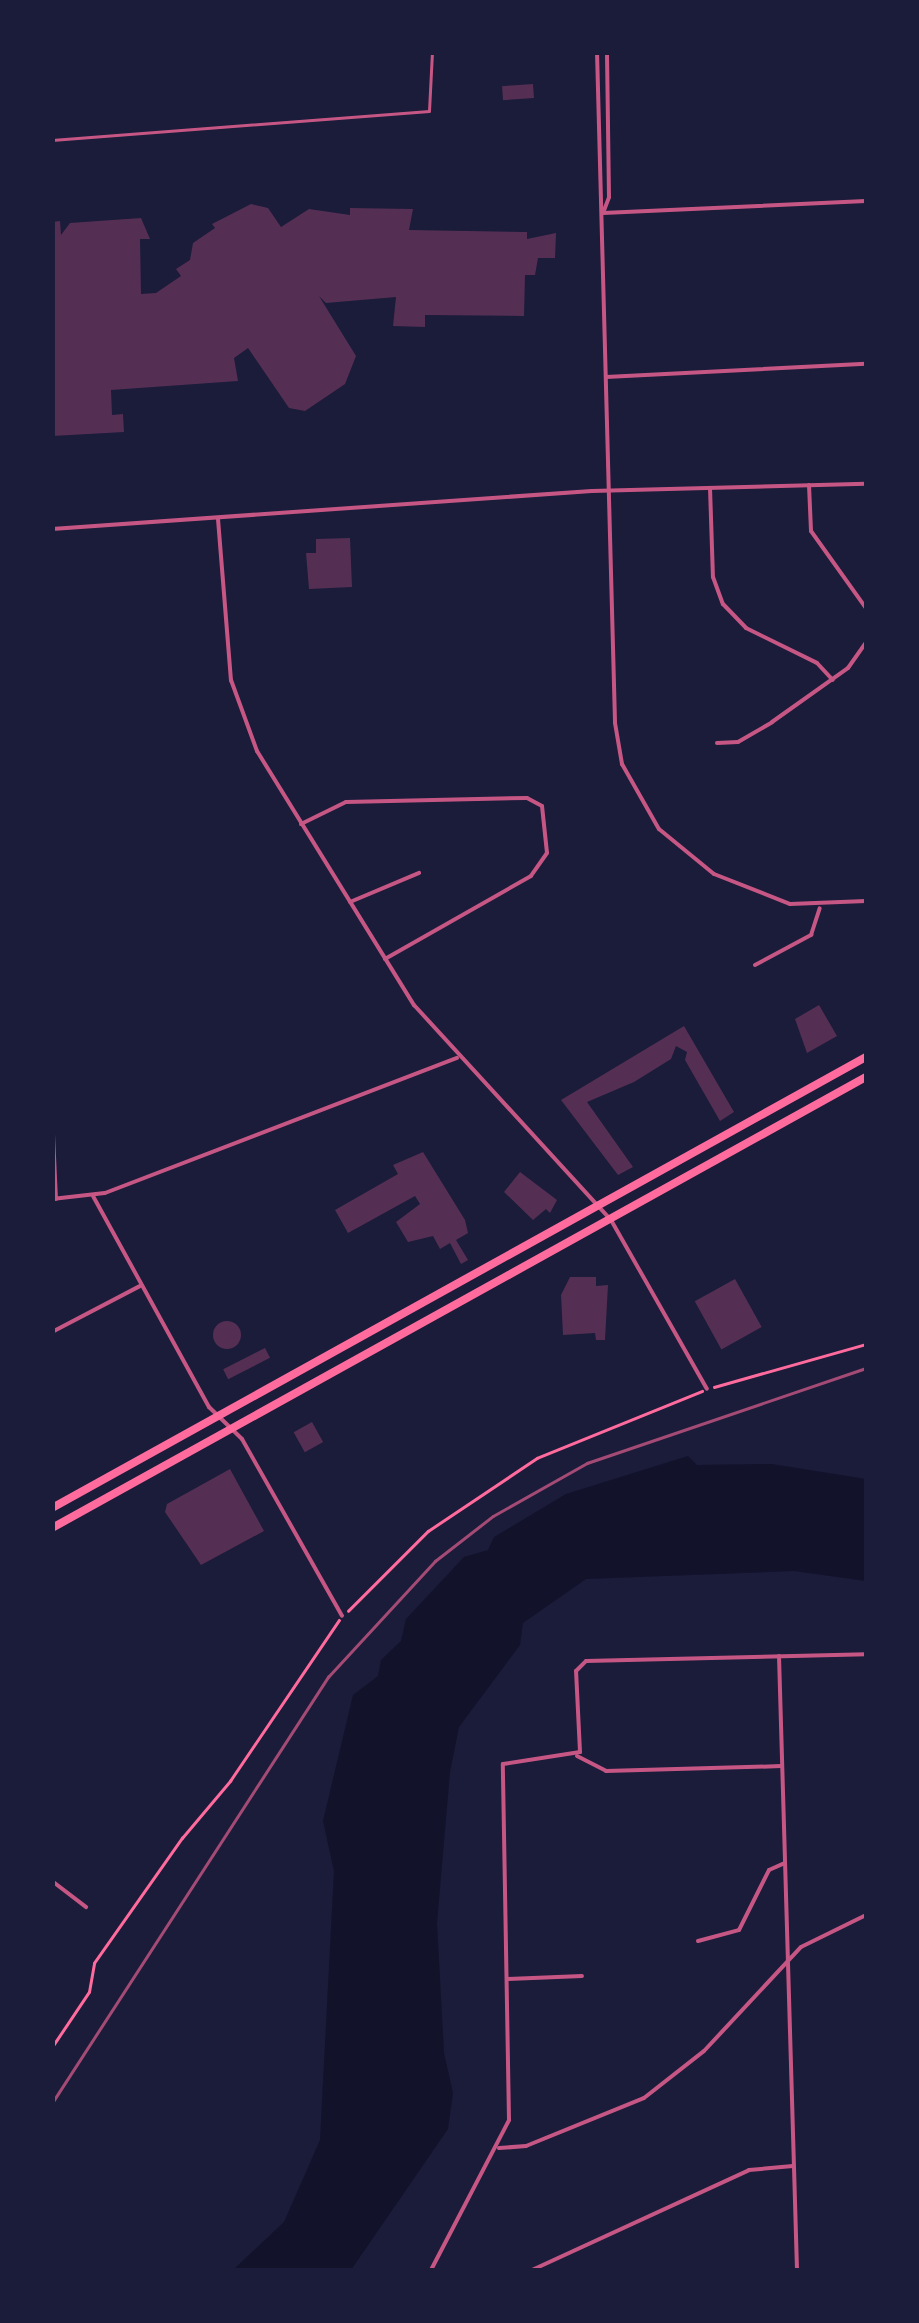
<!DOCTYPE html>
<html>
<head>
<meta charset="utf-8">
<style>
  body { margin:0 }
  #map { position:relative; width:919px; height:2323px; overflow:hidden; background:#1b1b3a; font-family:Overpass,sans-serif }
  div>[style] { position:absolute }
  .water>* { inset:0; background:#12122b }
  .building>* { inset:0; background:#542f53; transform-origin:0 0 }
  .round { border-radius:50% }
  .path>* { height:2.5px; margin:-1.25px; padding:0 1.25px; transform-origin:1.25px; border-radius:1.25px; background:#ff6b9d }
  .service>* { height:2.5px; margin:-1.25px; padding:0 1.25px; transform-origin:1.25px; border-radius:1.25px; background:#c65784 }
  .minor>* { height:4px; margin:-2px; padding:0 2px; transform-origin:2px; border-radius:2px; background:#c65784 }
  .primary>* { height:8px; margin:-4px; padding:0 4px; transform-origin:4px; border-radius:4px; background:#ff6b9d }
  .rail>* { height:2.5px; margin:-1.25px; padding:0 1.25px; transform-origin:1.25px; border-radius:1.25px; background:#a44b75 }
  span { translate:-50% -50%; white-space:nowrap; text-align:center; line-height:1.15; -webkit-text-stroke:10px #1b1b3a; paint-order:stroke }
  .frame { position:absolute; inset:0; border:55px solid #1b1b3a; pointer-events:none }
</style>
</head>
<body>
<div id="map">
  <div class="water">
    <i style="clip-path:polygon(688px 1456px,697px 1465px,772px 1464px,866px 1479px,866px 1581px,794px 1571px,586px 1579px,523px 1623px,520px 1645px,459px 1727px,450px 1772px,437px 1923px,444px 2053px,453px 2093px,448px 2129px,351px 2270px,233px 2270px,284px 2222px,320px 2140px,334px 1871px,323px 1821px,353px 1695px,378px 1676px,381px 1660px,401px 1641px,406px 1619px,464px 1557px,488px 1550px,494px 1537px,566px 1494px)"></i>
  </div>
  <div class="building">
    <i style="left:533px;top:84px;width:14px;height:31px;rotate:86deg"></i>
    <i style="clip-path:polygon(251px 204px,268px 208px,281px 227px,309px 209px,350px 215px,350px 208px,413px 209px,409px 230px,527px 232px,527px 239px,556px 233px,555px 258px,538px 258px,535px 275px,525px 275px,524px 316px,425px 315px,425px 327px,393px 326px,396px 297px,326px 303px,319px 296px,356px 356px,345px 384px,305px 411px,289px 408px,248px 348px,234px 358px,238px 381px,111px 390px,112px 415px,123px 414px,124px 432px,52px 436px,52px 222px,60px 221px,61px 235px,70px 223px,141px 218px,150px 239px,140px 239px,141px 294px,156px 293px,181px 276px,176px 269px,190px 260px,193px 243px,215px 228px,212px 224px)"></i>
    <i style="clip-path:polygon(350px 538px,352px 587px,309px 589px,306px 553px,316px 553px,316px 539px)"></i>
    <i style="clip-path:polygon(819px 1005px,837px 1036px,807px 1053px,795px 1019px)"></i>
    <i style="clip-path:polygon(684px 1026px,734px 1112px,720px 1121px,685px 1060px,687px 1052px,676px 1046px,671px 1059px,634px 1082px,587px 1102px,633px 1167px,618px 1175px,561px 1100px)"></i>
    <i style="clip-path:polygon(423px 1152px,465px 1220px,468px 1233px,456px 1240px,468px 1260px,461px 1264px,450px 1243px,440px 1249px,433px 1236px,408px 1242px,396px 1222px,420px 1204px,415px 1196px,348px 1233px,335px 1210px,398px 1174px,393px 1165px)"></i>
    <i style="clip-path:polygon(520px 1172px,557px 1200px,550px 1213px,546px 1209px,533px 1220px,504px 1192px)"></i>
    <i style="clip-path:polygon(570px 1277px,596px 1277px,596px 1286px,608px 1285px,605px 1340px,596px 1340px,595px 1333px,563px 1335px,561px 1295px)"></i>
    <i style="left:735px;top:1279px;width:55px;height:46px;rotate:61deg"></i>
    <i class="round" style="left:213px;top:1321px;width:28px;height:28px"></i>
    <i style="left:265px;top:1348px;width:11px;height:47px;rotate:63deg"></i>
    <i style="left:312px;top:1422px;width:23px;height:21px;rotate:61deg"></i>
    <i style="clip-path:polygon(230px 1469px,264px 1531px,201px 1565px,165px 1512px,167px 1504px)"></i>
  </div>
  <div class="path">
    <i style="left:714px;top:1387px;width:158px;rotate:-15.8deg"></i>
    <i style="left:348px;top:1611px;width:113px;rotate:-45deg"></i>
    <i style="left:428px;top:1531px;width:131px;rotate:-33.8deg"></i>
    <i style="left:537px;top:1458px;width:178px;rotate:-22.1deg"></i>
    <i style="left:52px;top:2047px;width:66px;rotate:-56.1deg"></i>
    <i style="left:89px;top:1992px;width:29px;rotate:-80deg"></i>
    <i style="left:94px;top:1963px;width:153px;rotate:-54.9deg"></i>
    <i style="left:182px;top:1838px;width:75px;rotate:-49.9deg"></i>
    <i style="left:230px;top:1781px;width:194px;rotate:-55.9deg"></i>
  </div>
  <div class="service">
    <i style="left:52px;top:140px;width:378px;rotate:-4.4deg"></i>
    <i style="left:429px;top:111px;width:59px;rotate:-87.1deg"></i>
  </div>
  <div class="minor">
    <i style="left:597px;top:52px;width:671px;rotate:88.46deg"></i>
    <i style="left:615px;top:723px;width:42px;rotate:80.3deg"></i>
    <i style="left:622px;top:764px;width:75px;rotate:60.4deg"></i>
    <i style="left:659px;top:829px;width:71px;rotate:39.3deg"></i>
    <i style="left:714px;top:874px;width:82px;rotate:21.5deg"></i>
    <i style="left:790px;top:904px;width:76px;rotate:-2.3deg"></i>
    <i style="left:603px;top:213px;width:263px;rotate:-2.6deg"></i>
    <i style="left:603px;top:213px;width:17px;rotate:-69deg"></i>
    <i style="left:609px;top:197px;width:145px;rotate:-90.8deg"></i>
    <i style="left:606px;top:377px;width:260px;rotate:-2.9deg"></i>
    <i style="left:809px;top:485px;width:46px;rotate:87.5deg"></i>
    <i style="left:811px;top:531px;width:95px;rotate:54.5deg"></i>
    <i style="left:710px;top:488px;width:89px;rotate:88.1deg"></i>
    <i style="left:713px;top:577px;width:29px;rotate:70deg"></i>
    <i style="left:723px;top:604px;width:33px;rotate:46deg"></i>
    <i style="left:746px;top:628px;width:79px;rotate:26.2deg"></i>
    <i style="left:817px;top:663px;width:23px;rotate:47deg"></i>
    <i style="left:218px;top:519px;width:162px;rotate:85.4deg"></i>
    <i style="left:231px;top:680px;width:76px;rotate:69.9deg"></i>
    <i style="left:257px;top:751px;width:299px;rotate:58.3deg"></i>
    <i style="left:414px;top:1005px;width:292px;rotate:47.5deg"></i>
    <i style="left:611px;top:1220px;width:194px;rotate:60.4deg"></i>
    <i style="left:52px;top:529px;width:541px;rotate:-4.03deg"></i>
    <i style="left:592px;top:491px;width:274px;rotate:-1.5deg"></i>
    <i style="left:717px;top:743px;width:21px;rotate:-3deg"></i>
    <i style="left:738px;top:742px;width:39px;rotate:-30deg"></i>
    <i style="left:772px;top:722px;width:93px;rotate:-35.4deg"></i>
    <i style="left:848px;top:668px;width:32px;rotate:-55deg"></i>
    <i style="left:301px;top:824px;width:50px;rotate:-26.1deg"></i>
    <i style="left:346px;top:802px;width:181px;rotate:-1.3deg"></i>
    <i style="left:527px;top:798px;width:17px;rotate:28deg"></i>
    <i style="left:542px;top:806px;width:47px;rotate:83.9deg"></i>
    <i style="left:547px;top:853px;width:28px;rotate:125deg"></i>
    <i style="left:531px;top:876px;width:168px;rotate:150.4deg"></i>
    <i style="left:350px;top:902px;width:75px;rotate:-22.8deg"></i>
    <i style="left:755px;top:965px;width:64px;rotate:-28.2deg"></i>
    <i style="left:811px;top:935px;width:28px;rotate:-72deg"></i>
    <i style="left:53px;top:1134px;width:65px;rotate:87.4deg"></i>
    <i style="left:93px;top:1196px;width:241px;rotate:61.2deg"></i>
    <i style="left:209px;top:1407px;width:46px;rotate:44.1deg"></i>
    <i style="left:242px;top:1439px;width:203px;rotate:60.5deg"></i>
    <i style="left:52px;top:1199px;width:53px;rotate:-6.5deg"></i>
    <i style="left:105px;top:1193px;width:377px;rotate:-21deg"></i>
    <i style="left:52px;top:1332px;width:99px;rotate:-27.6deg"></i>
    <i style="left:779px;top:1656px;width:614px;rotate:88.32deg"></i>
    <i style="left:577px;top:1756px;width:33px;rotate:27deg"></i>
    <i style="left:606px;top:1771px;width:175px;rotate:-1.6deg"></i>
    <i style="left:52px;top:1881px;width:43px;rotate:37.4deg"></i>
    <i style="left:698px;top:1941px;width:42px;rotate:-15deg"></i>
    <i style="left:739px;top:1930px;width:67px;rotate:-63.4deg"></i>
    <i style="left:769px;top:1870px;width:17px;rotate:-24deg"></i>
    <i style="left:508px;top:1979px;width:74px;rotate:-2.3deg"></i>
    <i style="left:499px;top:2148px;width:27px;rotate:-4deg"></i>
    <i style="left:526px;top:2146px;width:127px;rotate:-22.1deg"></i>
    <i style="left:644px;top:2098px;width:76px;rotate:-38.1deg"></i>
    <i style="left:704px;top:2051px;width:142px;rotate:-47deg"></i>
    <i style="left:801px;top:1947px;width:72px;rotate:-26.2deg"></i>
    <i style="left:431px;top:2270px;width:169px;rotate:-62.5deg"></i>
    <i style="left:509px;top:2120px;width:356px;rotate:-91deg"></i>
    <i style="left:503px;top:1764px;width:78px;rotate:-8.9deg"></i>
    <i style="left:580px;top:1752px;width:81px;rotate:-92.8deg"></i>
    <i style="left:576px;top:1671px;width:14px;rotate:-45deg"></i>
    <i style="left:586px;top:1661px;width:280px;rotate:-1.4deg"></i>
    <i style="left:532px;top:2270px;width:239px;rotate:-24.7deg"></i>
    <i style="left:749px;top:2170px;width:44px;rotate:-5.2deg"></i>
  </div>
  <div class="primary">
    <i style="left:52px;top:1508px;width:931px;rotate:-28.99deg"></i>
    <i style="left:52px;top:1528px;width:931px;rotate:-28.99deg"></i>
  </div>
  <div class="rail">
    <i style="left:52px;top:2103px;width:508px;rotate:-57.06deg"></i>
    <i style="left:328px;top:1677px;width:158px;rotate:-47.3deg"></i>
    <i style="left:435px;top:1561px;width:73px;rotate:-37.8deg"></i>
    <i style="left:493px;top:1516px;width:108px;rotate:-29.4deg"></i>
    <i style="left:587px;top:1463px;width:295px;rotate:-18.8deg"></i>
  </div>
  <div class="frame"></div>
</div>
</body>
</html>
